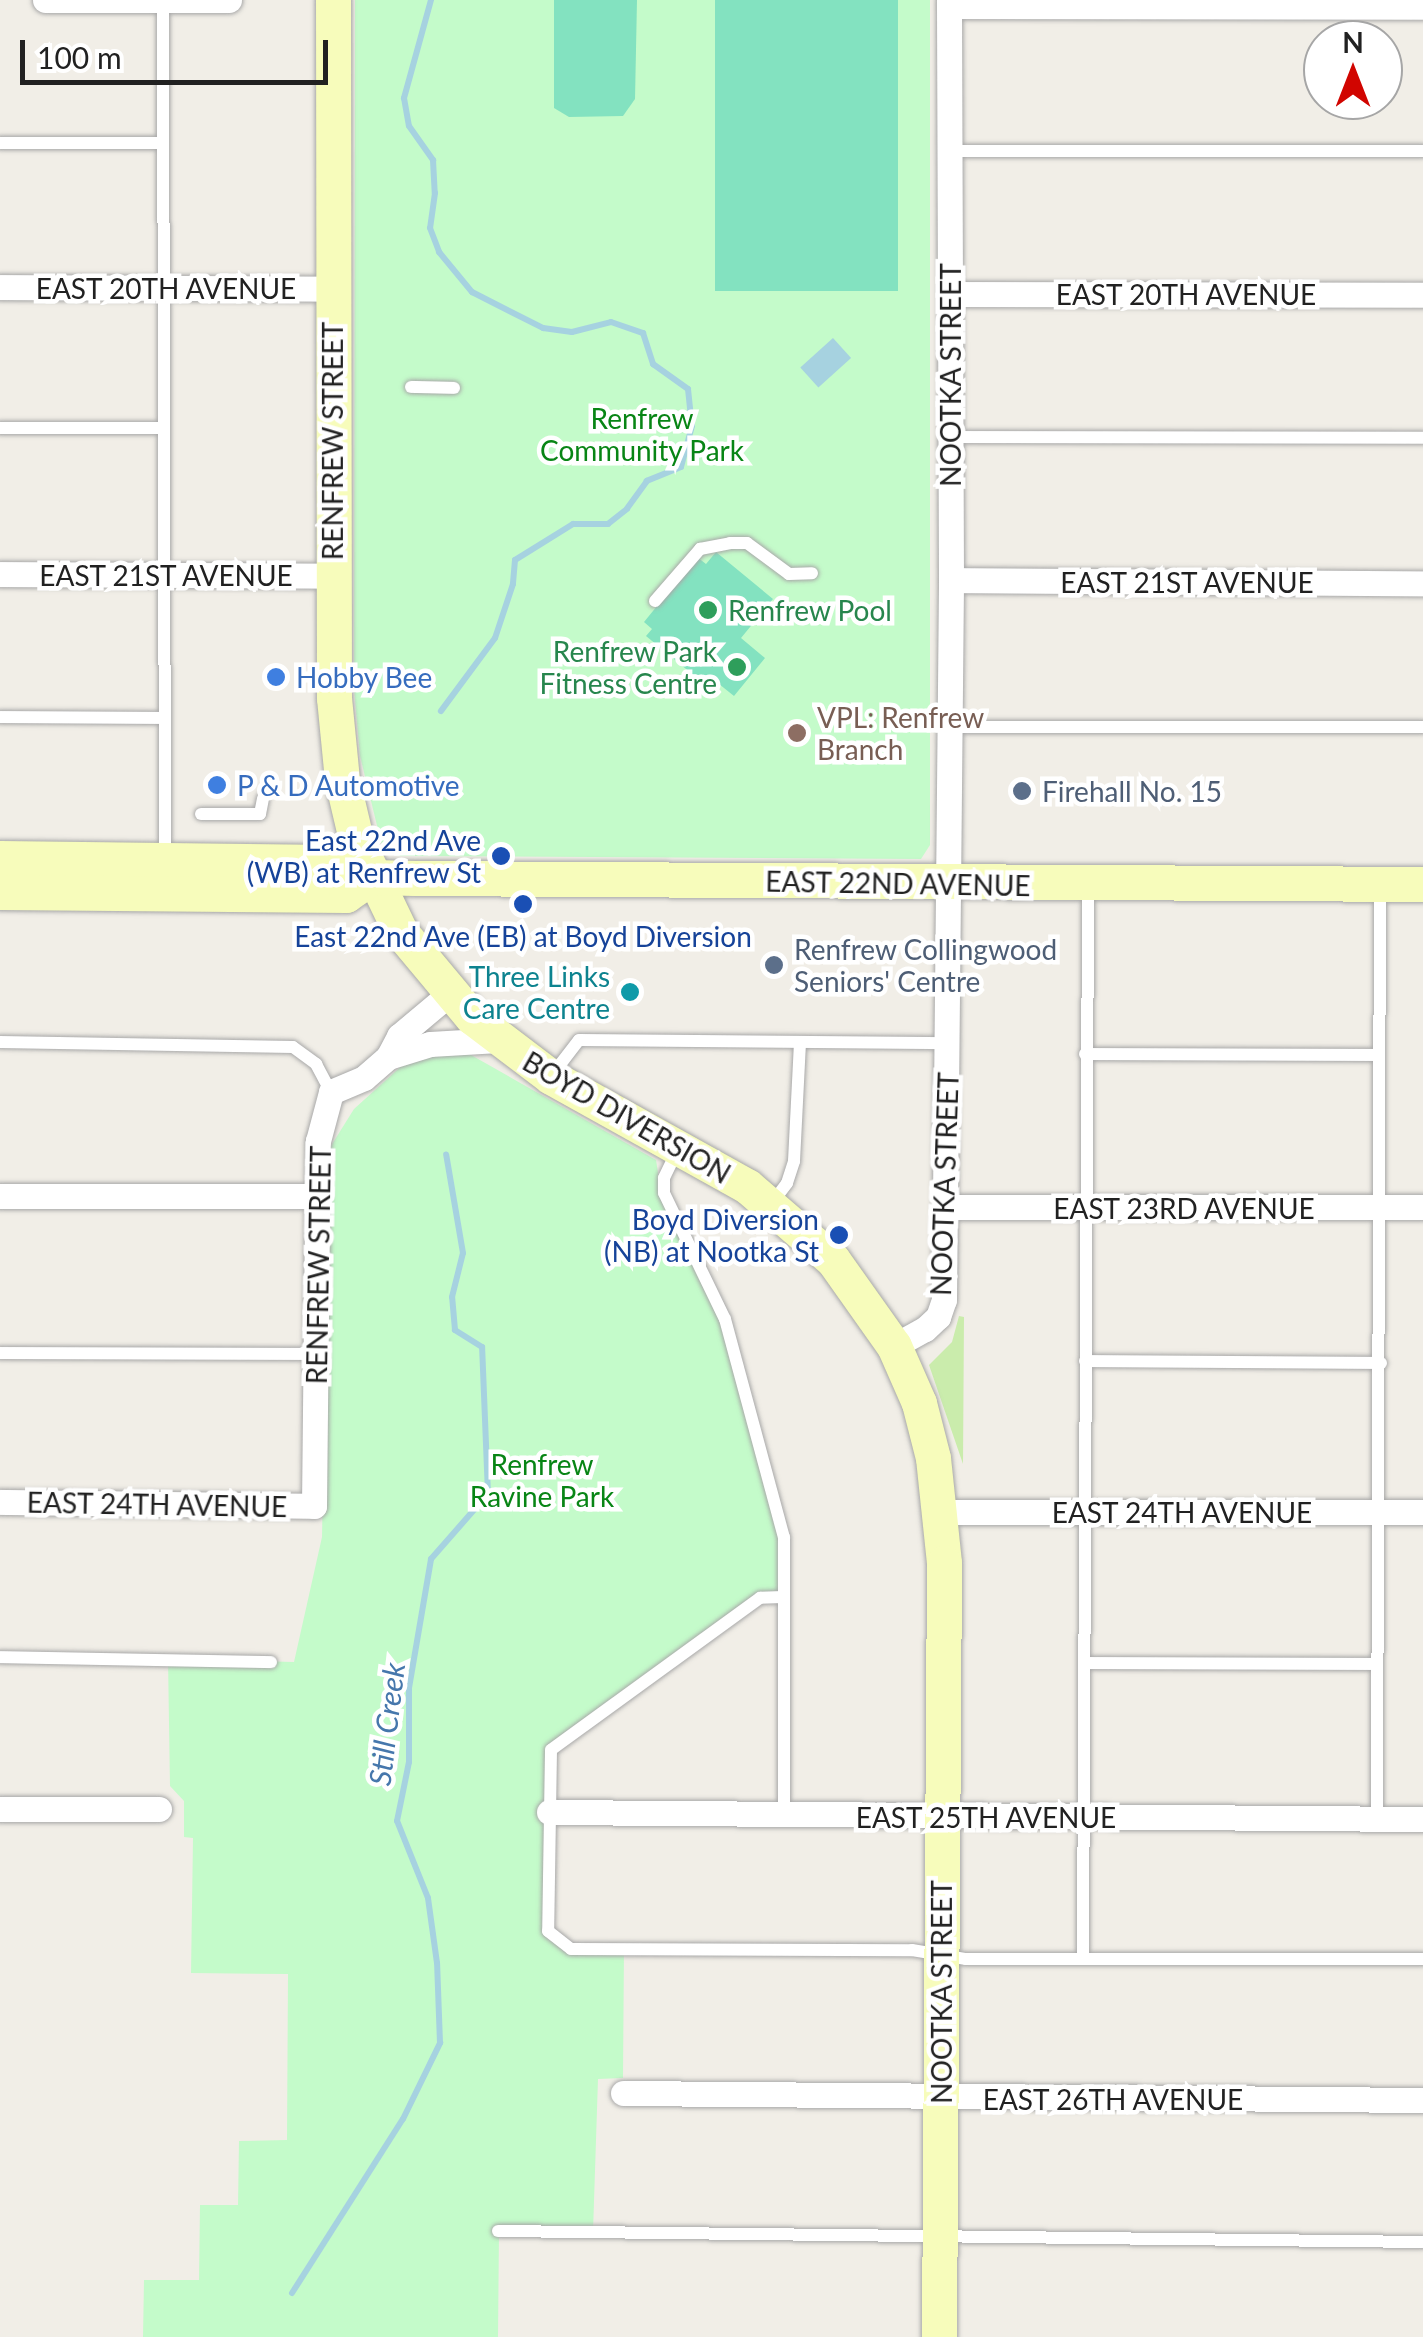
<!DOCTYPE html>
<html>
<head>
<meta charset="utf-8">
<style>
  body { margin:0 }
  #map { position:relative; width:1423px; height:2337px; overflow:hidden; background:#f1eee7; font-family:Lato,sans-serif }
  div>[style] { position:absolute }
  .grass>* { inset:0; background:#caecac }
  .park>* { inset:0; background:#c4fbca }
  .pitch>* { inset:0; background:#83e2c0; transform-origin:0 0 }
  .water>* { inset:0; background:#a6d2e0; transform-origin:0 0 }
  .stream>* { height:6px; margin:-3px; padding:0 3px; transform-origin:3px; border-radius:3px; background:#a6d2e0 }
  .roads { filter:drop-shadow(0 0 2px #a8a8a8) drop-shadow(0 0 2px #a8a8a8) }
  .lane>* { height:12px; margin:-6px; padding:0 6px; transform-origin:6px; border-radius:6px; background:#fff }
  .street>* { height:25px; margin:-12.5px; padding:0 12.5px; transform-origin:12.5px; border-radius:12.5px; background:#fff }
  .secondary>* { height:35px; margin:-17.5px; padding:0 17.5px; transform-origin:17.5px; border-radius:17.5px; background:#f7fcbb }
  .dots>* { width:28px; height:28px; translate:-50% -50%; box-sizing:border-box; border:5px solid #fff; border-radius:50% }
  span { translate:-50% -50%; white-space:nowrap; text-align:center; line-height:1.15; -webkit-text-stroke:9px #fff; paint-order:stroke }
  .street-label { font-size:28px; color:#212121 }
  .park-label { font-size:28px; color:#088515 }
  .leisure-label { font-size:28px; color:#27864d }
  .left { translate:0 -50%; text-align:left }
  .right { translate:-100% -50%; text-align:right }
  .shop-label { font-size:28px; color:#366cbe }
  .education-label { font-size:28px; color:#785e54 }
  .service-label { font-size:28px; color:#4e5e75 }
  .transit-label { font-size:28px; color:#164399 }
  .culture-label { font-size:28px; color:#0d838f }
  .water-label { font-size:30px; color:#4677ac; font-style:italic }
  .north { position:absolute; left:1303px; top:20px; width:100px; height:100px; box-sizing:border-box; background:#fff; border:2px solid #a6a6a6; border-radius:50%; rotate:0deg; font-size:28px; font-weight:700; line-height:40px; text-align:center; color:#212121 }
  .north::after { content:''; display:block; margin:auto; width:35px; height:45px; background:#d10500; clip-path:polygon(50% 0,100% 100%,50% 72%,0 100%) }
  .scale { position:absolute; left:20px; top:40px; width:308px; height:45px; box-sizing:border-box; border:5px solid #212121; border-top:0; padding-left:12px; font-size:30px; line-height:35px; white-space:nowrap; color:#212121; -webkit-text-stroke:8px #fff; paint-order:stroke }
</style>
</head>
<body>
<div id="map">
  <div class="grass">
    <i style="clip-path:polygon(959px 1316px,964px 1317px,963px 1464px,929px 1365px,952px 1342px)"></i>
  </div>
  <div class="park">
    <i style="clip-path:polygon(355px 0,930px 0,930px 845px,921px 859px,404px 856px,393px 855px,382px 846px,360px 756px,354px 689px)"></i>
    <i style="clip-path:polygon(464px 1051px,656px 1160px,663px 1204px,725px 1319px,784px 1537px,783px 1597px,760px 1598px,557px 1742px,548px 1931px,571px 1949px,624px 1949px,623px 2078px,598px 2079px,593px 2232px,499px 2232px,498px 2337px,143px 2337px,144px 2280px,199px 2280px,200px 2205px,238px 2205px,239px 2141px,287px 2140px,288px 1974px,191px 1973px,193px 1838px,184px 1837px,184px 1801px,170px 1786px,168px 1659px,294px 1662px,322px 1537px,329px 1149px,354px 1109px,407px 1061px,422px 1053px)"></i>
  </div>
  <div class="pitch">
    <i style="clip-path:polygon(554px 0,637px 0,635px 99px,623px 116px,569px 117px,554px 108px)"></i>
    <i style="left:715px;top:0;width:183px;height:291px"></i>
    <i style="clip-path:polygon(716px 552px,773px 599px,741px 638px,765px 658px,734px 696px,709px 676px,703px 683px,646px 636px,652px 629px,644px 622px,697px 557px,706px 564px)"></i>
  </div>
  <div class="water">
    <i style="left:833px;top:338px;width:27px;height:44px;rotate:48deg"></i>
  </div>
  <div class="stream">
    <i style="left:431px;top:0;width:102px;rotate:105.4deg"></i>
    <i style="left:404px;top:98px;width:28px;rotate:80deg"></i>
    <i style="left:409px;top:126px;width:42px;rotate:54.8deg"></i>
    <i style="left:433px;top:160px;width:33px;rotate:87deg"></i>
    <i style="left:435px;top:193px;width:35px;rotate:98deg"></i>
    <i style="left:430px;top:228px;width:26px;rotate:69deg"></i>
    <i style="left:439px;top:252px;width:52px;rotate:50.5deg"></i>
    <i style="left:472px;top:292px;width:80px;rotate:26.9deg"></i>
    <i style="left:543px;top:328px;width:29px;rotate:8deg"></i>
    <i style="left:572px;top:332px;width:40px;rotate:-14.4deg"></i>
    <i style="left:611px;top:322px;width:34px;rotate:19deg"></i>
    <i style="left:643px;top:333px;width:33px;rotate:72deg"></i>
    <i style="left:653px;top:364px;width:43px;rotate:35.5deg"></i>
    <i style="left:688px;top:389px;width:37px;rotate:84deg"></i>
    <i style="left:692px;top:426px;width:42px;rotate:105deg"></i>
    <i style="left:681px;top:467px;width:37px;rotate:158deg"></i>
    <i style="left:647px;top:481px;width:34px;rotate:126deg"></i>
    <i style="left:627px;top:509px;width:24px;rotate:142deg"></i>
    <i style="left:608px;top:524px;width:35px;rotate:180deg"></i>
    <i style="left:573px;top:524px;width:68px;rotate:148.2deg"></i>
    <i style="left:515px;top:560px;width:24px;rotate:95deg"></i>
    <i style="left:513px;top:584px;width:57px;rotate:108.4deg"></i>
    <i style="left:495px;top:638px;width:91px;rotate:126.5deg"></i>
    <i style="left:292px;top:2293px;width:206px;rotate:-57.5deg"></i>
    <i style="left:403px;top:2119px;width:85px;rotate:-64deg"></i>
    <i style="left:440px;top:2043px;width:80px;rotate:-92.1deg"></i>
    <i style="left:437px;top:1963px;width:66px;rotate:-97.9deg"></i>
    <i style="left:428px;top:1898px;width:83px;rotate:-111.9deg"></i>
    <i style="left:397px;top:1821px;width:60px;rotate:-78.5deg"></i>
    <i style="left:409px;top:1762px;width:74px;rotate:-90deg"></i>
    <i style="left:409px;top:1688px;width:131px;rotate:-80.3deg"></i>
    <i style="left:431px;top:1559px;width:86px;rotate:-48.8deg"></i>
    <i style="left:488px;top:1494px;width:147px;rotate:-92.3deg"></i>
    <i style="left:482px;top:1347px;width:32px;rotate:-148deg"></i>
    <i style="left:455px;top:1330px;width:33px;rotate:-95deg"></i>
    <i style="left:452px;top:1297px;width:45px;rotate:-76deg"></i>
    <i style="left:463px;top:1253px;width:100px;rotate:-99.7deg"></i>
  </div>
  <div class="roads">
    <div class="lane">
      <i style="left:163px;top:0;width:857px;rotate:89.87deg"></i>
      <i style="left:0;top:143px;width:163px"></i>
      <i style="left:948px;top:151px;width:475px"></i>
      <i style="left:411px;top:387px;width:43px;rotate:1.3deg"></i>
      <i style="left:0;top:428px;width:162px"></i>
      <i style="left:949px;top:437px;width:474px;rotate:0.1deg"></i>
      <i style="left:655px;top:601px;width:69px;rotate:-49.1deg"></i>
      <i style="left:700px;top:549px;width:31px;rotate:-11deg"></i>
      <i style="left:730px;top:543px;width:17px"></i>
      <i style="left:747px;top:543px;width:52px;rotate:36.4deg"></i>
      <i style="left:789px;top:574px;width:23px;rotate:-2deg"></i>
      <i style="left:0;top:717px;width:165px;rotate:0.3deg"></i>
      <i style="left:949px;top:727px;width:474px"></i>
      <i style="left:201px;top:814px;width:59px"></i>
      <i style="left:260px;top:814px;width:16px;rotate:-79deg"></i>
      <i style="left:0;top:1042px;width:293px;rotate:1deg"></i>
      <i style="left:293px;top:1047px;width:29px;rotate:36deg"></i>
      <i style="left:316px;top:1064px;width:32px;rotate:62deg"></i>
      <i style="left:1085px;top:1054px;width:293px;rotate:0.2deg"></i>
      <i style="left:552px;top:1075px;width:44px;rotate:-52.4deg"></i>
      <i style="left:579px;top:1040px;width:368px;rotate:0.5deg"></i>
      <i style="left:678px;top:1149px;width:32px;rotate:116deg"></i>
      <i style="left:664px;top:1178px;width:15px;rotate:90deg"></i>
      <i style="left:664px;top:1193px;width:140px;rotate:64.2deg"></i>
      <i style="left:725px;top:1319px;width:226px;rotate:74.9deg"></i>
      <i style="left:784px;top:1537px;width:277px;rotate:90deg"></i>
      <i style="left:772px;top:1203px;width:25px;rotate:-53deg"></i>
      <i style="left:787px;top:1183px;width:23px;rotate:-72deg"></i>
      <i style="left:794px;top:1161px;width:119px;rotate:-87.1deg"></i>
      <i style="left:0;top:1353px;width:316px;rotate:0.2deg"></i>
      <i style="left:1085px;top:1361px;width:296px;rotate:0.4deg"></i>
      <i style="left:783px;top:1597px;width:23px;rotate:178deg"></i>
      <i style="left:760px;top:1598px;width:258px;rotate:144deg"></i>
      <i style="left:551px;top:1750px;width:181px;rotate:90.9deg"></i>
      <i style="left:548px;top:1931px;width:29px;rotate:38deg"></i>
      <i style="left:571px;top:1949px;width:341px;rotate:0.2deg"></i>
      <i style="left:912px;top:1950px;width:55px;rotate:9.5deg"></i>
      <i style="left:966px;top:1959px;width:457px"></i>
      <i style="left:0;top:1657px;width:271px;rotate:1.1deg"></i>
      <i style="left:1086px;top:1663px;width:291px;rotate:0.2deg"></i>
      <i style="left:1377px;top:1819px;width:933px;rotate:-89.82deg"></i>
      <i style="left:1083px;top:1956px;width:1071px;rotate:-89.73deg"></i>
      <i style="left:498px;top:2231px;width:925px;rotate:0.68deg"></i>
    </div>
    <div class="street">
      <i style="left:45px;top:0;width:184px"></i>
      <i style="left:949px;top:6px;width:474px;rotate:0.1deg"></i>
      <i style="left:0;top:287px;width:333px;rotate:0.3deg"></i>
      <i style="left:950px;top:294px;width:473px;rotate:0.1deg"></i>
      <i style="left:0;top:574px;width:332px;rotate:0.3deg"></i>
      <i style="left:951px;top:580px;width:472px;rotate:0.4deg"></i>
      <i style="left:388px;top:1057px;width:44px;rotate:-17.2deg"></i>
      <i style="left:430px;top:1044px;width:68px;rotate:-3.4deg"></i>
      <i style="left:0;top:1196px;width:318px"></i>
      <i style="left:945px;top:1207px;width:478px"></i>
      <i style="left:894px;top:1346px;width:35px;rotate:-29deg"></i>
      <i style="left:925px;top:1329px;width:18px;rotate:-43deg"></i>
      <i style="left:938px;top:1317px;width:18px;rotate:-71deg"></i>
      <i style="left:944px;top:1300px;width:720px;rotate:-89.44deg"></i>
      <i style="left:951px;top:580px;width:580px;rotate:-90.2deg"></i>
      <i style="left:0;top:1502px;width:314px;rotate:0.7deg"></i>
      <i style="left:314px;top:1506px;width:365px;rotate:-89.4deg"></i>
      <i style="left:318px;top:1141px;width:51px;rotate:-75.1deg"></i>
      <i style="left:331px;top:1092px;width:36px;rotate:-23deg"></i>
      <i style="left:364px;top:1078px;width:32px;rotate:-41deg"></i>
      <i style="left:388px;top:1057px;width:24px;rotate:-62deg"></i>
      <i style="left:399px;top:1036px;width:65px;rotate:-40deg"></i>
      <i style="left:941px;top:1512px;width:482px"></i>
      <i style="left:0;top:1809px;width:159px"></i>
      <i style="left:549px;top:1812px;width:874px;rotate:0.46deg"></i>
      <i style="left:623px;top:2093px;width:800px;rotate:0.5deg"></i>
    </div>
    <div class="secondary">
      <i style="left:333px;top:0;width:698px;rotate:89.92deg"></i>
      <i style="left:334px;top:698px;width:82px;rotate:84.4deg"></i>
      <i style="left:342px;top:780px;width:61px;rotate:76.7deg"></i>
      <i style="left:356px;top:839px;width:102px;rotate:64.4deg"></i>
      <i style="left:400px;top:931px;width:112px;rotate:50.1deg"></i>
      <i style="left:472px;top:1017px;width:99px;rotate:37.2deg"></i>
      <i style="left:551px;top:1077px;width:224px;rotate:29.1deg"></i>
      <i style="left:747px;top:1186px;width:113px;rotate:40.7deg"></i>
      <i style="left:833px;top:1260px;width:105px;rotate:54.7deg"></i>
      <i style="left:894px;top:1346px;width:62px;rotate:66.3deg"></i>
      <i style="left:919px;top:1403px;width:57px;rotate:75.7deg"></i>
      <i style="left:933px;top:1458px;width:106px;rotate:84deg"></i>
      <i style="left:944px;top:1563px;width:774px;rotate:90.37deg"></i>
      <i style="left:0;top:858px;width:330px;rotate:0.7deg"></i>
      <i style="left:330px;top:862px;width:45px;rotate:19.7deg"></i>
      <i style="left:372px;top:877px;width:43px;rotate:1.3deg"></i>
      <i style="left:415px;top:878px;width:1008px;rotate:0.34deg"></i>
      <i style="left:0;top:892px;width:346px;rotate:0.5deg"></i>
      <i style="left:346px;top:895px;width:32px;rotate:-35deg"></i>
    </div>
  </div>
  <div class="dots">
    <i style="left:708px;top:610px;background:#2e9e5b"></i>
    <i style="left:737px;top:667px;background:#2e9e5b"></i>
    <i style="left:276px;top:677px;background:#3f7fe0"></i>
    <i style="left:797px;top:733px;background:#8d6e63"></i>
    <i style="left:217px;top:785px;background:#3f7fe0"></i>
    <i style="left:1022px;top:791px;background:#5c6f8a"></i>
    <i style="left:501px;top:856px;background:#1a4fb4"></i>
    <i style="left:523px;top:904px;background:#1a4fb4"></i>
    <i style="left:774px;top:965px;background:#5c6f8a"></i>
    <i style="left:630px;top:992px;background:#0f9aa8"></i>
    <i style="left:839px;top:1235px;background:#1a4fb4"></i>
  </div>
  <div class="street-label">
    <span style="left:166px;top:288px">EAST 20TH AVENUE</span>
    <span style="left:1186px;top:294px">EAST 20TH AVENUE</span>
    <span style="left:950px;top:375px;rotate:-90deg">NOOTKA STREET</span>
    <span style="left:332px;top:441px;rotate:-90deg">RENFREW STREET</span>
    <span style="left:166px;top:575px">EAST 21ST AVENUE</span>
    <span style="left:1187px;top:582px">EAST 21ST AVENUE</span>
    <span style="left:898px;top:883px;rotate:1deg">EAST 22ND AVENUE</span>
    <span style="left:627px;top:1117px;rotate:30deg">BOYD DIVERSION</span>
    <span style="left:944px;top:1184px;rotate:-88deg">NOOTKA STREET</span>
    <span style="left:1184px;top:1208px">EAST 23RD AVENUE</span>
    <span style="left:318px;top:1265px;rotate:-89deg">RENFREW STREET</span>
    <span style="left:157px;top:1504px;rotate:1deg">EAST 24TH AVENUE</span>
    <span style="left:1182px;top:1512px">EAST 24TH AVENUE</span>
    <span style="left:986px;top:1817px">EAST 25TH AVENUE</span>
    <span style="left:941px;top:1992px;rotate:-90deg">NOOTKA STREET</span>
    <span style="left:1113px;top:2099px">EAST 26TH AVENUE</span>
  </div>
  <div class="park-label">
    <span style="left:642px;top:434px">Renfrew<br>Community Park</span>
    <span style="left:542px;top:1480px">Renfrew<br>Ravine Park</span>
  </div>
  <div class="leisure-label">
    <span class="left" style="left:728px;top:610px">Renfrew Pool</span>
    <span class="right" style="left:717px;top:667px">Renfrew Park<br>Fitness Centre</span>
  </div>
  <div class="shop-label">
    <span class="left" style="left:296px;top:677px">Hobby Bee</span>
    <span class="left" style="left:237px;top:785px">P &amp; D Automotive</span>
  </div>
  <div class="education-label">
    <span class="left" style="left:817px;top:733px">VPL: Renfrew<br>Branch</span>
  </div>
  <div class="service-label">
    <span class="left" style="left:1042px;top:791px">Firehall No. 15</span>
    <span class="left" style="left:794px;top:965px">Renfrew Collingwood<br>Seniors' Centre</span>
  </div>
  <div class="transit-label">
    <span class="right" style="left:481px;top:856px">East 22nd Ave<br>(WB) at Renfrew St</span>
    <span style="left:523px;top:936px">East 22nd Ave (EB) at Boyd Diversion</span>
    <span class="right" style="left:819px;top:1235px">Boyd Diversion<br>(NB) at Nootka St</span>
  </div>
  <div class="culture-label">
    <span class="right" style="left:610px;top:992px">Three Links<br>Care Centre</span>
  </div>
  <div class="water-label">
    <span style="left:386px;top:1724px;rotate:-83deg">Still Creek</span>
  </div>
  <div class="north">N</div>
  <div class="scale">100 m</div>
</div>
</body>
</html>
